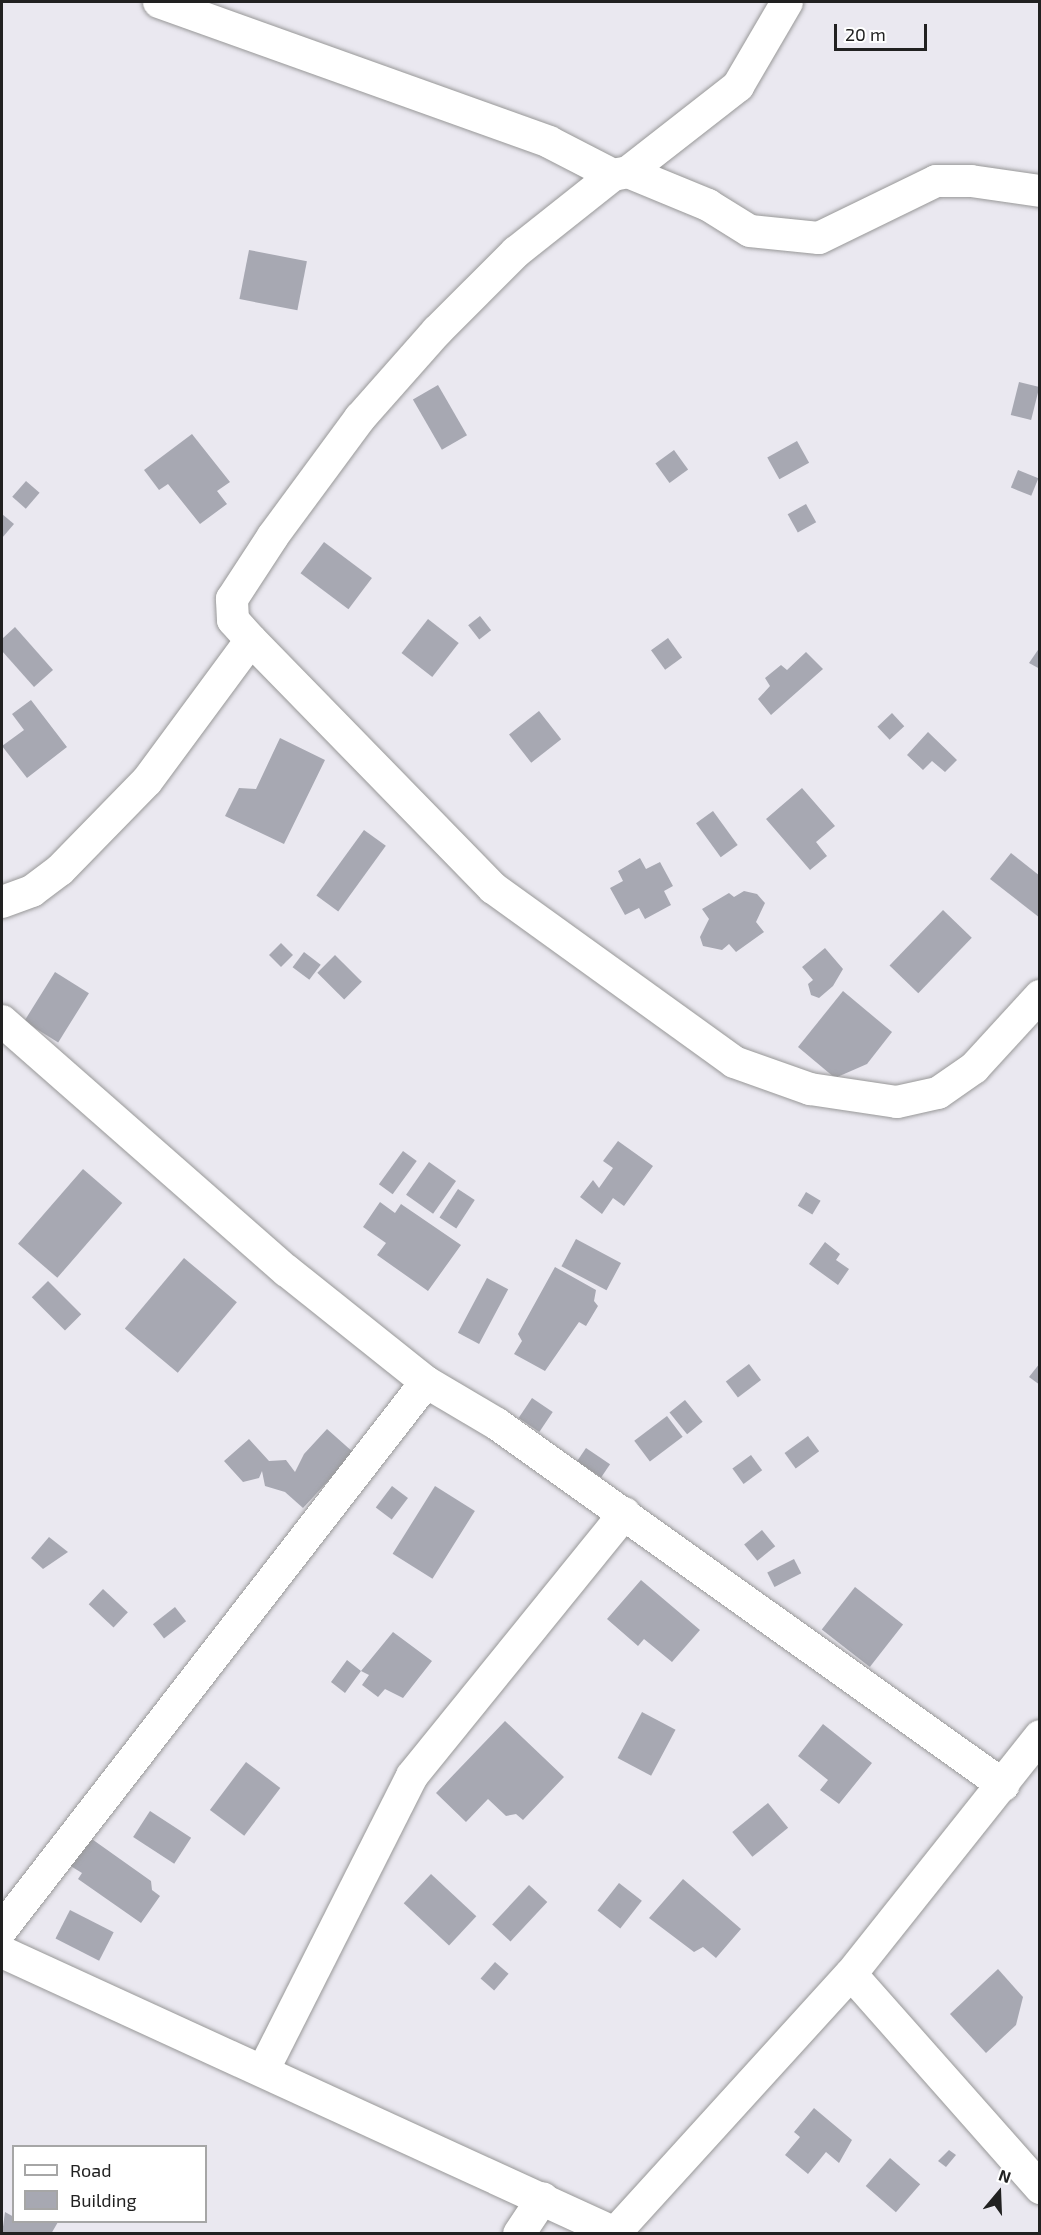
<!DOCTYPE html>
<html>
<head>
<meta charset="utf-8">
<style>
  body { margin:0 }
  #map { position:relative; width:1041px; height:2235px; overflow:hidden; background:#eae8f0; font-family:"Exo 2",sans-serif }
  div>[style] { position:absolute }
  .building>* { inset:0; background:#a7a8b2; transform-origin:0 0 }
  .roads { filter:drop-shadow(0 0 2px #989898) drop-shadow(0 0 2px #989898) }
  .minor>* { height:32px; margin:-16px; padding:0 16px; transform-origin:16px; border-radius:16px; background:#fff }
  span { translate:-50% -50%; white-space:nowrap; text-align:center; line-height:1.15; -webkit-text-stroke:4.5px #fff; paint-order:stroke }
  .frame { position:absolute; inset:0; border:3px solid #212121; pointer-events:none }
  .legend { position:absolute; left:12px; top:2145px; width:195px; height:78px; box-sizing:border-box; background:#fff; border:2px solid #a6a6a6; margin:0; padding:8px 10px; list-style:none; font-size:18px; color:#212121 }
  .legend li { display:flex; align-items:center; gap:12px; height:30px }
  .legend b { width:30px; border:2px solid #a6a6a6 }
  .north { position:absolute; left:969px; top:2163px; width:60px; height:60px; -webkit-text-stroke:4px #fff; paint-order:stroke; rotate:19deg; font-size:16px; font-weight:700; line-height:24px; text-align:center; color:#212121 }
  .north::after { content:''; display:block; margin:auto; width:21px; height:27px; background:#212121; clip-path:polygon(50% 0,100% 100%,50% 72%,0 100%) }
  .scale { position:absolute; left:834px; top:24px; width:93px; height:27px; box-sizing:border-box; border:3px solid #212121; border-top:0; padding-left:8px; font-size:18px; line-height:21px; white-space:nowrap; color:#212121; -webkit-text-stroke:4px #fff; paint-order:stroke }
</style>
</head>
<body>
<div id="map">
  <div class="building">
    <i style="left:249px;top:250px;width:59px;height:50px;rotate:11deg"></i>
    <i style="left:1019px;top:382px;width:21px;height:34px;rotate:14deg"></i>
    <i style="left:438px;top:385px;width:58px;height:29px;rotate:60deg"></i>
    <i style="clip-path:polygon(192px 434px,230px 482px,217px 491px,227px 504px,200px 524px,168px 484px,159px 490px,144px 470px)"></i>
    <i style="left:797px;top:441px;width:25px;height:34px;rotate:61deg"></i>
    <i style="left:674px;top:450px;width:24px;height:23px;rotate:54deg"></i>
    <i style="left:1018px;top:470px;width:22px;height:19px;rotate:22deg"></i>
    <i style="left:26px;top:481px;width:18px;height:21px;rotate:41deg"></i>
    <i style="left:806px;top:504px;width:21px;height:21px;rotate:61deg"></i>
    <i style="clip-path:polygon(2px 514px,14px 524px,2px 538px)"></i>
    <i style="left:324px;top:542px;width:60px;height:39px;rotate:37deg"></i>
    <i style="left:480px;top:616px;width:18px;height:15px;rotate:52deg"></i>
    <i style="left:428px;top:619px;width:39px;height:43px;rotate:38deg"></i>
    <i style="clip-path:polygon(15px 627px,53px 670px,34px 687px,2px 651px,2px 639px)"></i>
    <i style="left:668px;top:638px;width:24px;height:21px;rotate:54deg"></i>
    <i style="clip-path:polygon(1040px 647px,1040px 669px,1029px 663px)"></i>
    <i style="clip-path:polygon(806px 652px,823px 669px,771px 715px,758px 699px,770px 686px,765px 678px,781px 665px,787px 670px)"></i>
    <i style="clip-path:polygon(31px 700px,67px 747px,27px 778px,2px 746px,24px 730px,12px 714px)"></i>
    <i style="left:539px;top:711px;width:36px;height:38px;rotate:52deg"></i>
    <i style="left:892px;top:713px;width:18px;height:20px;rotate:47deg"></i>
    <i style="clip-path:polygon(928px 732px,957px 760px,945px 772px,932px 761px,923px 770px,907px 755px)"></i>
    <i style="clip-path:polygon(280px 738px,325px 760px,284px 844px,225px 816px,239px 788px,256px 789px)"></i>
    <i style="clip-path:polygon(802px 788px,835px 826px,816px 842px,827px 856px,810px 870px,766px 819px)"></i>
    <i style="left:713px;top:811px;width:42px;height:21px;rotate:54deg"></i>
    <i style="left:364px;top:830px;width:27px;height:81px;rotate:36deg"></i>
    <i style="clip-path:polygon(1011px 853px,1040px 876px,1040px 918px,990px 879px)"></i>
    <i style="clip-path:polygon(640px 858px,646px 869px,660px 862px,673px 886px,664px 891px,671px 905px,645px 919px,639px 908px,625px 915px,610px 888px,623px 881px,618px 871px)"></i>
    <i style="clip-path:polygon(744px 891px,757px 894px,765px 903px,756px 922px,764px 932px,736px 952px,729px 944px,722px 950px,703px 946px,700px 937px,709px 919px,702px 909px,729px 893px,734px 897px)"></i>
    <i style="left:943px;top:910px;width:40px;height:77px;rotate:44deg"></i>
    <i style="left:281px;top:943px;width:17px;height:17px;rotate:45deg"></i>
    <i style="clip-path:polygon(825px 948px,843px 969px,833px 986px,819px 998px,811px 995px,808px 984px,813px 980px,802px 967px)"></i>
    <i style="left:304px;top:952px;width:21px;height:19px;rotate:37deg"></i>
    <i style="left:335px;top:955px;width:38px;height:25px;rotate:45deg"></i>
    <i style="left:55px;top:972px;width:40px;height:58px;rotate:32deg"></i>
    <i style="clip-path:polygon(843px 991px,892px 1032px,867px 1064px,835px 1078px,798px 1047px)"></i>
    <i style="clip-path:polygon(618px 1141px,653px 1166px,624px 1206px,613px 1198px,602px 1214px,580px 1197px,593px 1180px,599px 1188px,613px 1168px,603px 1161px)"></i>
    <i style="left:403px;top:1151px;width:17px;height:41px;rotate:36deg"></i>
    <i style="left:429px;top:1162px;width:33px;height:40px;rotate:35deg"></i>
    <i style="left:83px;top:1169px;width:52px;height:99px;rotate:41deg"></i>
    <i style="left:458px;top:1189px;width:20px;height:34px;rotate:33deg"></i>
    <i style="left:806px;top:1192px;width:17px;height:16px;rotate:31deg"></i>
    <i style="clip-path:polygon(380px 1202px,395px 1213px,401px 1204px,461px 1245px,428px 1291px,377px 1255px,386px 1243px,363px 1227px)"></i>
    <i style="left:576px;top:1239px;width:51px;height:31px;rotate:28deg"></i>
    <i style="clip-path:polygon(825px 1242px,840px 1254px,836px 1260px,849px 1269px,838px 1285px,809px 1264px)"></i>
    <i style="left:184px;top:1258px;width:69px;height:92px;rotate:40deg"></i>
    <i style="clip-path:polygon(555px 1267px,596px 1290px,594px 1301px,598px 1306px,586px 1326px,579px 1322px,545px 1371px,514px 1354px,522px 1341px,518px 1334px)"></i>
    <i style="left:487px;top:1278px;width:24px;height:62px;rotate:28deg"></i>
    <i style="left:48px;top:1281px;width:47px;height:23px;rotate:45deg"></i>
    <i style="clip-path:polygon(1040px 1363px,1040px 1385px,1029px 1377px)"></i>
    <i style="left:749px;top:1364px;width:20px;height:29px;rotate:53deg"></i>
    <i style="left:532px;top:1398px;width:25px;height:24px;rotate:34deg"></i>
    <i style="left:685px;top:1400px;width:28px;height:20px;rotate:51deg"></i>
    <i style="left:667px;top:1416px;width:26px;height:41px;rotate:53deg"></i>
    <i style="clip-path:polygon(327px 1429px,354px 1453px,303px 1508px,285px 1492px,265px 1486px,262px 1471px,259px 1478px,243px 1482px,224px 1461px,249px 1439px,269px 1461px,286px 1460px,295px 1472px,304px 1454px)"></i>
    <i style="left:808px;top:1436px;width:19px;height:29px;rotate:54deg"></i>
    <i style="left:586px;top:1448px;width:29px;height:16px;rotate:34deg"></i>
    <i style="left:751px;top:1455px;width:19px;height:23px;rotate:54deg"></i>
    <i style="left:392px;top:1486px;width:20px;height:27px;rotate:37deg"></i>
    <i style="left:435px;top:1486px;width:47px;height:80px;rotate:32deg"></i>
    <i style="left:762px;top:1530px;width:21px;height:23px;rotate:51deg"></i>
    <i style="clip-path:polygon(49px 1537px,68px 1552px,43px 1569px,31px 1558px)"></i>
    <i style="left:794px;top:1559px;width:16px;height:30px;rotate:63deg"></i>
    <i style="clip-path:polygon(641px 1580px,700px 1630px,672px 1662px,644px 1639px,638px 1646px,607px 1619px)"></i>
    <i style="left:855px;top:1587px;width:61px;height:54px;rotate:38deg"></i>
    <i style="left:103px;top:1589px;width:34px;height:21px;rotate:43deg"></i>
    <i style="left:175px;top:1607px;width:18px;height:28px;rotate:52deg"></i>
    <i style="clip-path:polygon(393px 1632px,432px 1661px,403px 1698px,385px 1689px,378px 1697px,362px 1685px,369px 1675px,361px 1671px,345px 1693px,331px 1682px,347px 1660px,361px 1671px)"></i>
    <i style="left:642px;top:1712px;width:38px;height:52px;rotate:28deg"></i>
    <i style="clip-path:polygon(505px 1721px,564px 1777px,523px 1820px,516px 1814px,506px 1816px,488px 1799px,466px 1822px,436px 1793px)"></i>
    <i style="clip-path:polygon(823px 1724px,872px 1763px,839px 1804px,820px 1790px,828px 1780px,798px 1756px)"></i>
    <i style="left:246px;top:1762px;width:43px;height:60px;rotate:37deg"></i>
    <i style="left:768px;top:1803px;width:32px;height:46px;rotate:51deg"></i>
    <i style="left:150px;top:1811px;width:49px;height:31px;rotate:33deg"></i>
    <i style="clip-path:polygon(89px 1837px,151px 1881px,152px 1890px,160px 1896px,141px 1923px,78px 1879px,82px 1873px,69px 1865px)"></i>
    <i style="left:431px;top:1874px;width:62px;height:40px;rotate:43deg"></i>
    <i style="clip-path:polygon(683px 1879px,741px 1929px,716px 1958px,703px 1947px,694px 1952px,649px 1918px)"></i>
    <i style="left:619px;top:1883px;width:29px;height:35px;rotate:38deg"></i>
    <i style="left:529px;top:1885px;width:25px;height:54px;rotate:43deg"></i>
    <i style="left:70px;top:1910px;width:49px;height:32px;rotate:27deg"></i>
    <i style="left:495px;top:1962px;width:18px;height:22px;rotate:41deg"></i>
    <i style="clip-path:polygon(998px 1969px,1023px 1997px,1016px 2025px,986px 2053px,950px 2014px)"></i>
    <i style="clip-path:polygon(814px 2108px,852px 2140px,839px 2163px,826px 2152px,808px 2174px,785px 2155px,800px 2137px,794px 2132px)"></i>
    <i style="clip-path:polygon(949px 2150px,956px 2155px,946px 2167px,938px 2161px)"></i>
    <i style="left:890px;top:2158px;width:40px;height:37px;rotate:41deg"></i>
    <i style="clip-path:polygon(5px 2212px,14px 2217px,14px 2222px,58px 2222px,51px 2234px,2px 2234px)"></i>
  </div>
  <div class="roads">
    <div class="minor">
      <i style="left:159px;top:2px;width:414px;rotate:19.7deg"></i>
      <i style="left:549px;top:142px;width:72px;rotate:27.3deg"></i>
      <i style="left:613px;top:175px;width:15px;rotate:-11deg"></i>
      <i style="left:628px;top:172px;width:140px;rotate:-38deg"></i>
      <i style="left:738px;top:86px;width:97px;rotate:-59.7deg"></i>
      <i style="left:628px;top:172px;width:87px;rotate:22.4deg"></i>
      <i style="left:708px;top:205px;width:49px;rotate:31.8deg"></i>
      <i style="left:750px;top:231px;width:69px;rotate:5.8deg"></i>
      <i style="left:819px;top:238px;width:130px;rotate:-26deg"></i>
      <i style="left:936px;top:181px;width:35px"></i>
      <i style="left:971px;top:181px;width:70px;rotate:8.2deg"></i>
      <i style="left:251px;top:640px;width:27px;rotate:-132deg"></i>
      <i style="left:233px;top:620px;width:21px;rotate:-93deg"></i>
      <i style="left:232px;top:599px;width:75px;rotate:-56.9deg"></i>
      <i style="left:273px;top:536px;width:147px;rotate:-53.6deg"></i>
      <i style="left:360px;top:418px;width:116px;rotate:-48.5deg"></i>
      <i style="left:437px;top:331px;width:112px;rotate:-45deg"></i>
      <i style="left:516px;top:252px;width:124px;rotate:-38.4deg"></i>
      <i style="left:2px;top:902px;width:32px;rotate:-20deg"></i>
      <i style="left:32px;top:891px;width:35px;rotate:-37deg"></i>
      <i style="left:60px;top:870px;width:124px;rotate:-45.7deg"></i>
      <i style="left:147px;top:781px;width:175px;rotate:-53.6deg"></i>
      <i style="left:251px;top:640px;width:347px;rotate:45.7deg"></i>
      <i style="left:493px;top:888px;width:297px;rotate:35.8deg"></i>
      <i style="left:734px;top:1062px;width:81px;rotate:19.6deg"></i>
      <i style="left:810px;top:1089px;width:88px;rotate:8.5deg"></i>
      <i style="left:897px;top:1102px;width:42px;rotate:-12.4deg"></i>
      <i style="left:938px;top:1093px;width:44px;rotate:-34.8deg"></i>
      <i style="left:974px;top:1068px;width:98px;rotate:-47.5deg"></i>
      <i style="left:2px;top:1021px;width:379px;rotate:41.3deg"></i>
      <i style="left:287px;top:1271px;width:178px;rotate:38.6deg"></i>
      <i style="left:426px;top:1382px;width:82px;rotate:30.6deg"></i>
      <i style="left:497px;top:1424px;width:622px;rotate:35.51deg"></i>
      <i style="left:2px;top:1929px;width:692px;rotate:-52.22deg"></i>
      <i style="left:2px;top:1952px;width:677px;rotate:24.63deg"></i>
      <i style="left:851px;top:1974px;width:286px;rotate:48.5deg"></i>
      <i style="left:264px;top:2069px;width:328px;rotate:-63.2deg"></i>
      <i style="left:412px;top:1776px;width:338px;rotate:-51deg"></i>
      <i style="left:615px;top:2233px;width:350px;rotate:-47.7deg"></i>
      <i style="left:851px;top:1974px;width:304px;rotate:-51.5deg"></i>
      <i style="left:519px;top:2234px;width:43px;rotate:-56.3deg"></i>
    </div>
  </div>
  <div class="frame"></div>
  <ul class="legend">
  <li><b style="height:8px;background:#fff"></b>Road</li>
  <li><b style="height:16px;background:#a7a8b2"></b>Building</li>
  </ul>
  <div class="north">N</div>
  <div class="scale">20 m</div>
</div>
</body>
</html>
